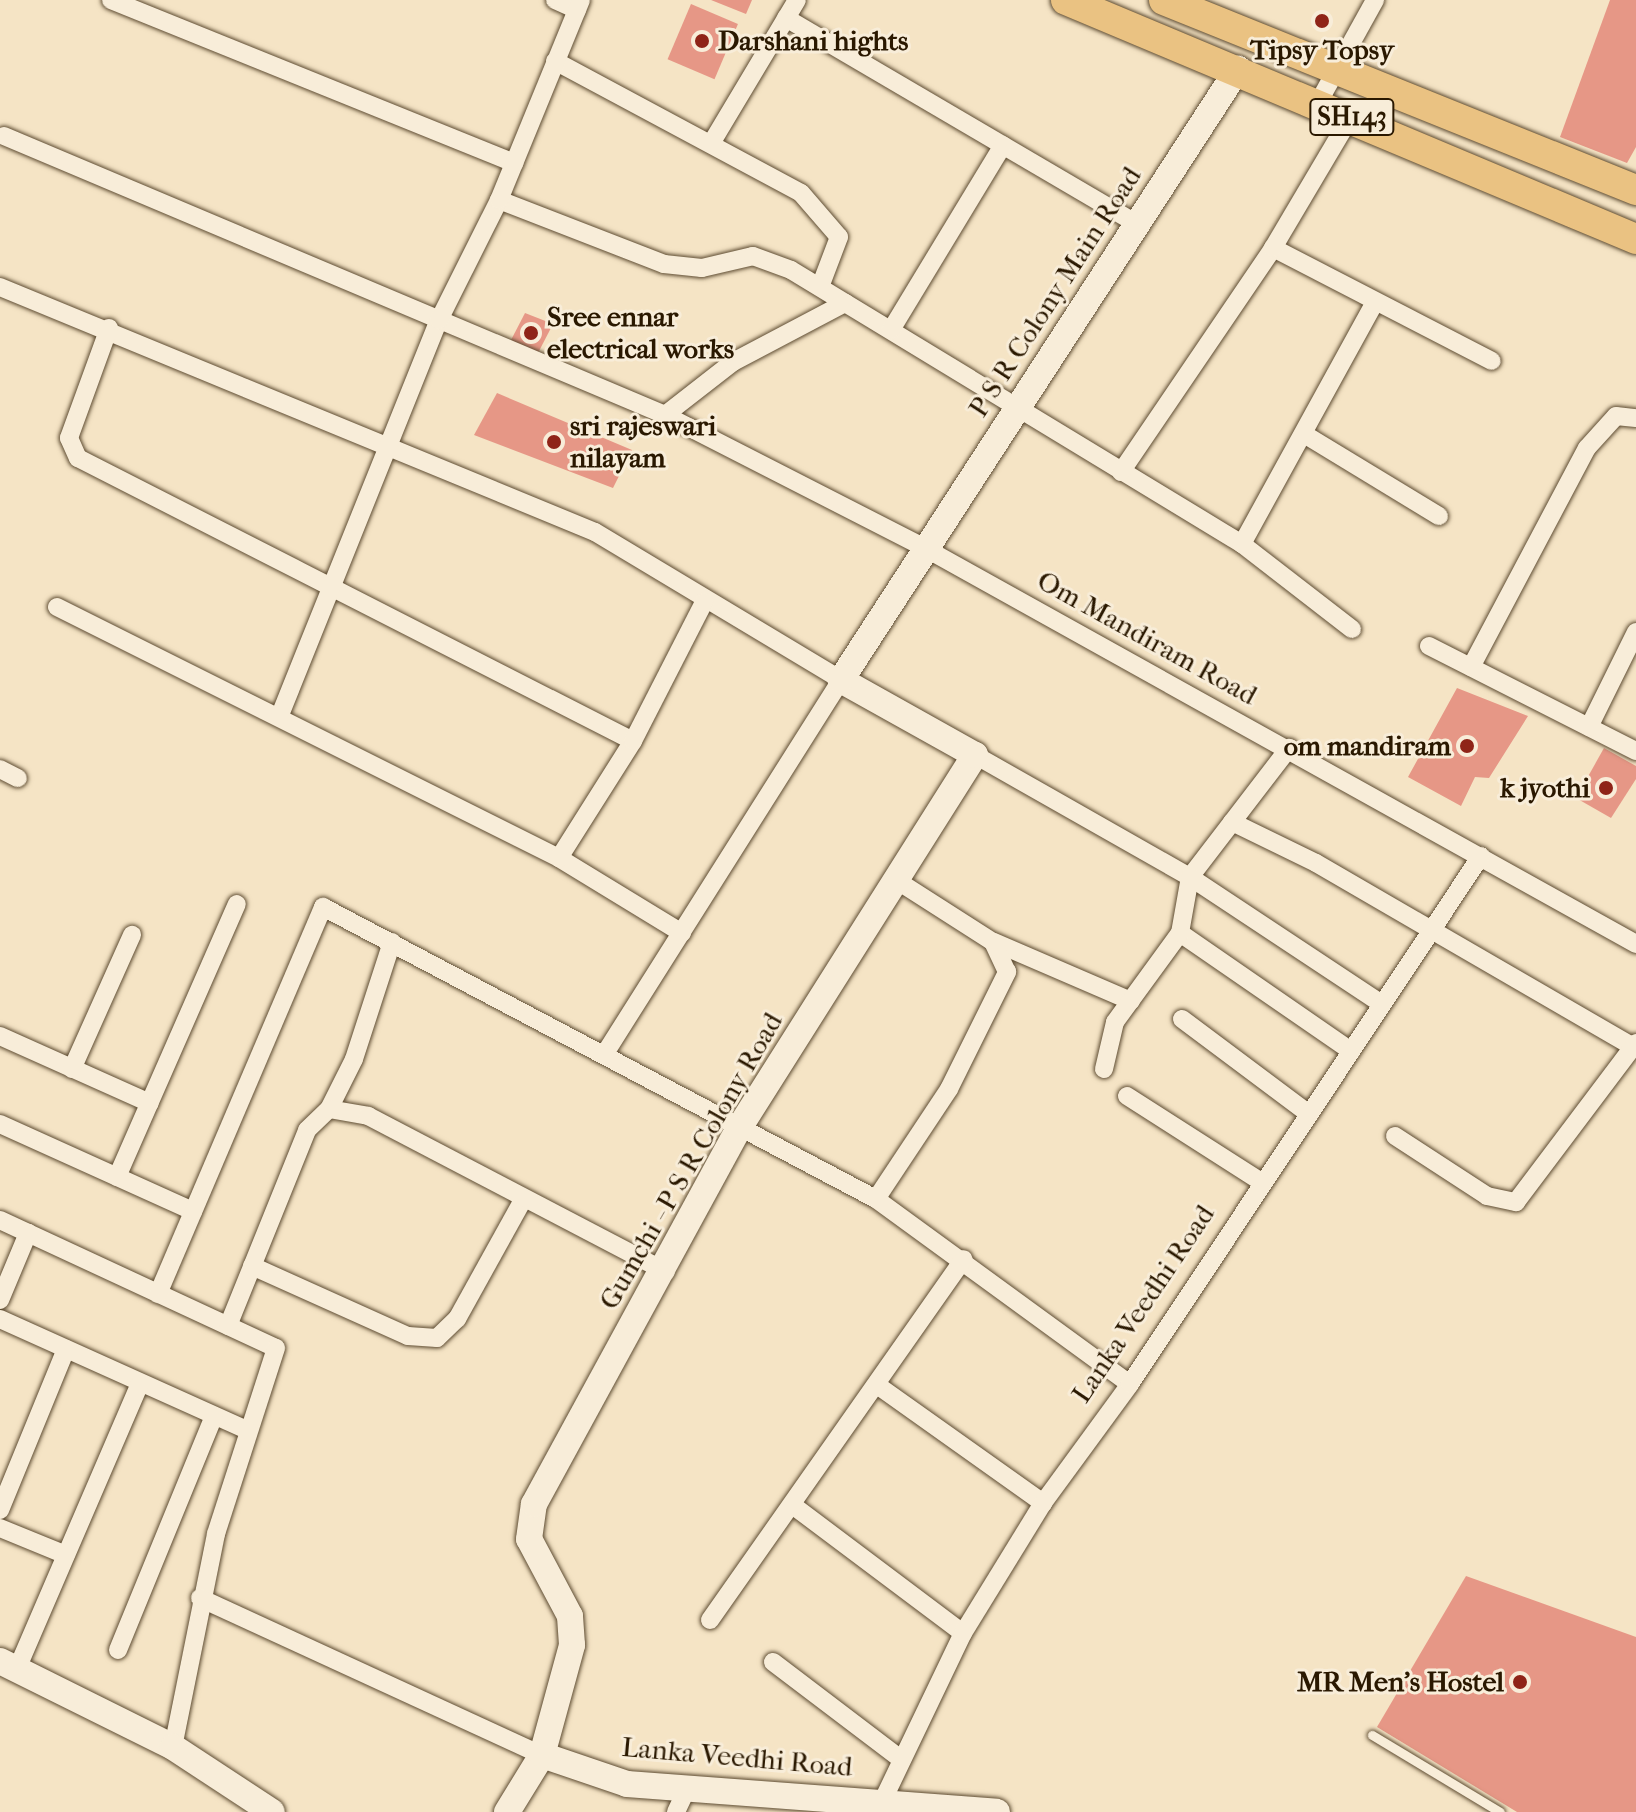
<!DOCTYPE html>
<html>
<head>
<meta charset="utf-8">
<style>
  body { margin:0 }
  #map { position:relative; width:1636px; height:1812px; overflow:hidden; background:#f5e4c5; font-family:"IM FELL French Canon",serif }
  div>[style] { position:absolute }
  .building>* { inset:0; background:#e69786; transform-origin:0 0 }
  .roads { filter:drop-shadow(0 0 2px #5d4b31) drop-shadow(0 0 2px #5d4b31) }
  .lane>* { height:9px; margin:-4.5px; padding:0 4.5px; transform-origin:4.5px; border-radius:4.5px; background:#f8edd9 }
  .street>* { height:18px; margin:-9px; padding:0 9px; transform-origin:9px; border-radius:9px; background:#f8edd9 }
  .secondary>* { height:26px; margin:-13px; padding:0 13px; transform-origin:13px; border-radius:13px; background:#f8edd9 }
  .primary>* { height:30px; margin:-15px; padding:0 15px; transform-origin:15px; border-radius:15px; background:#eac282 }
  .dots>* { width:22px; height:22px; translate:-50% -50%; box-sizing:border-box; border:4px solid #f8edd9; border-radius:50% }
  span { translate:-50% -50%; white-space:nowrap; text-align:center; line-height:1.15; -webkit-text-stroke:6px #f8edd9; paint-order:stroke }
  .shield-label span { padding:2px 6px; background:#f8edd9; border:2px solid; border-radius:6px; -webkit-text-stroke-width:0 }
  .shield-label { font-size:26px; color:#2a1800; font-weight:700 }
  .poi-label { font-size:28px; color:#2a1800; font-weight:700 }
  .left { translate:0 -50%; text-align:left }
  .right { translate:-100% -50%; text-align:right }
  .street-label { font-size:28px; color:#2a1800 }
</style>
</head>
<body>
<div id="map">
  <div class="building">
    <i style="clip-path:polygon(711px 0,752px 0,746px 14px)"></i>
    <i style="clip-path:polygon(1610px 0,1636px 0,1636px 147px,1627px 163px,1560px 137px)"></i>
    <i style="left:691px;top:4px;width:51px;height:60px;rotate:23deg"></i>
    <i style="clip-path:polygon(525px 313px,553px 324px,538px 353px,510px 342px)"></i>
    <i style="clip-path:polygon(497px 393px,632px 450px,613px 488px,474px 435px)"></i>
    <i style="clip-path:polygon(1457px 688px,1528px 716px,1489px 778px,1475px 777px,1461px 806px,1408px 777px)"></i>
    <i style="clip-path:polygon(1604px 748px,1636px 766px,1636px 779px,1611px 818px,1576px 798px)"></i>
    <i style="clip-path:polygon(1466px 1576px,1636px 1637px,1636px 1812px,1517px 1812px,1377px 1727px)"></i>
  </div>
  <div class="roads">
    <div class="lane">
      <i style="left:1372px;top:1735px;width:149px;rotate:31deg"></i>
    </div>
    <div class="street">
      <i style="left:111px;top:0;width:435px;rotate:22deg"></i>
      <i style="left:555px;top:0;width:24px;rotate:24deg"></i>
      <i style="left:786px;top:18px;width:407px;rotate:30.4deg"></i>
      <i style="left:555px;top:61px;width:279px;rotate:28.2deg"></i>
      <i style="left:801px;top:193px;width:58px;rotate:49.2deg"></i>
      <i style="left:839px;top:237px;width:53px;rotate:110.8deg"></i>
      <i style="left:1318px;top:103px;width:118px;rotate:-61deg"></i>
      <i style="left:4px;top:136px;width:717px;rotate:22.88deg"></i>
      <i style="left:665px;top:415px;width:290px;rotate:27.1deg"></i>
      <i style="left:923px;top:547px;width:816px;rotate:29.11deg"></i>
      <i style="left:712px;top:142px;width:165px;rotate:-59.1deg"></i>
      <i style="left:499px;top:200px;width:177px;rotate:21.2deg"></i>
      <i style="left:664px;top:264px;width:38px;rotate:6deg"></i>
      <i style="left:702px;top:268px;width:52px;rotate:-13.2deg"></i>
      <i style="left:753px;top:256px;width:40px;rotate:20.2deg"></i>
      <i style="left:791px;top:270px;width:528px;rotate:31.28deg"></i>
      <i style="left:1242px;top:544px;width:139px;rotate:37.7deg"></i>
      <i style="left:1273px;top:248px;width:246px;rotate:27.3deg"></i>
      <i style="left:0;top:287px;width:643px;rotate:22.38deg"></i>
      <i style="left:595px;top:532px;width:287px;rotate:31deg"></i>
      <i style="left:841px;top:680px;width:442px;rotate:122.3deg"></i>
      <i style="left:109px;top:328px;width:117px;rotate:110deg"></i>
      <i style="left:69px;top:438px;width:22px;rotate:66deg"></i>
      <i style="left:78px;top:458px;width:623px;rotate:27.02deg"></i>
      <i style="left:891px;top:330px;width:216px;rotate:-58.8deg"></i>
      <i style="left:665px;top:415px;width:86px;rotate:-37.9deg"></i>
      <i style="left:733px;top:362px;width:127px;rotate:-27.8deg"></i>
      <i style="left:1304px;top:434px;width:158px;rotate:31.3deg"></i>
      <i style="left:1121px;top:472px;width:271px;rotate:-55.8deg"></i>
      <i style="left:1273px;top:248px;width:153px;rotate:-59.4deg"></i>
      <i style="left:1242px;top:544px;width:274px;rotate:-61.2deg"></i>
      <i style="left:57px;top:607px;width:561px;rotate:26.57deg"></i>
      <i style="left:559px;top:858px;width:144px;rotate:31.4deg"></i>
      <i style="left:1429px;top:646px;width:232px;rotate:26.9deg"></i>
      <i style="left:1471px;top:667px;width:248px;rotate:-62.1deg"></i>
      <i style="left:1587px;top:448px;width:43px;rotate:-47.8deg"></i>
      <i style="left:1616px;top:416px;width:20px;rotate:6deg"></i>
      <i style="left:280px;top:715px;width:426px;rotate:-68.1deg"></i>
      <i style="left:439px;top:320px;width:134px;rotate:-63.4deg"></i>
      <i style="left:499px;top:200px;width:216px;rotate:-67.7deg"></i>
      <i style="left:1589px;top:727px;width:106px;rotate:-63.7deg"></i>
      <i style="left:975px;top:755px;width:247px;rotate:29.6deg"></i>
      <i style="left:1190px;top:877px;width:163px;rotate:-52.5deg"></i>
      <i style="left:0;top:769px;width:20px;rotate:27deg"></i>
      <i style="left:1232px;top:822px;width:93px;rotate:26deg"></i>
      <i style="left:1316px;top:863px;width:367px;rotate:30.1deg"></i>
      <i style="left:559px;top:858px;width:138px;rotate:-57.7deg"></i>
      <i style="left:633px;top:741px;width:156px;rotate:-62.9deg"></i>
      <i style="left:1180px;top:933px;width:208px;rotate:34.6deg"></i>
      <i style="left:994px;top:942px;width:149px;rotate:23.3deg"></i>
      <i style="left:1182px;top:1019px;width:159px;rotate:36.8deg"></i>
      <i style="left:0;top:1036px;width:164px;rotate:24.1deg"></i>
      <i style="left:72px;top:1069px;width:147px;rotate:-65.9deg"></i>
      <i style="left:1104px;top:1069px;width:48px;rotate:-76.8deg"></i>
      <i style="left:1115px;top:1022px;width:110px;rotate:-53.9deg"></i>
      <i style="left:1180px;top:933px;width:57px;rotate:-79.9deg"></i>
      <i style="left:1190px;top:877px;width:230px;rotate:33.5deg"></i>
      <i style="left:1127px;top:1096px;width:161px;rotate:32.6deg"></i>
      <i style="left:329px;top:1109px;width:56px;rotate:-63.4deg"></i>
      <i style="left:354px;top:1059px;width:123px;rotate:-72deg"></i>
      <i style="left:0;top:1124px;width:212px;rotate:24.3deg"></i>
      <i style="left:1395px;top:1136px;width:110px;rotate:33.1deg"></i>
      <i style="left:1487px;top:1196px;width:30px;rotate:12deg"></i>
      <i style="left:1516px;top:1202px;width:199px;rotate:-53deg"></i>
      <i style="left:117px;top:1177px;width:298px;rotate:-66.3deg"></i>
      <i style="left:876px;top:1199px;width:132px;rotate:-56.4deg"></i>
      <i style="left:949px;top:1089px;width:131px;rotate:-63.6deg"></i>
      <i style="left:1007px;top:972px;width:33px;rotate:-115deg"></i>
      <i style="left:993px;top:942px;width:115px;rotate:-147.4deg"></i>
      <i style="left:0;top:1220px;width:304px;rotate:24.9deg"></i>
      <i style="left:276px;top:1348px;width:195px;rotate:107.9deg"></i>
      <i style="left:216px;top:1534px;width:217px;rotate:101.4deg"></i>
      <i style="left:252px;top:1266px;width:171px;rotate:24.2deg"></i>
      <i style="left:408px;top:1336px;width:29px;rotate:4deg"></i>
      <i style="left:437px;top:1338px;width:28px;rotate:-44deg"></i>
      <i style="left:457px;top:1319px;width:136px;rotate:-61deg"></i>
      <i style="left:158px;top:1294px;width:421px;rotate:-66.9deg"></i>
      <i style="left:323px;top:907px;width:625px;rotate:27.84deg"></i>
      <i style="left:876px;top:1199px;width:314px;rotate:36.1deg"></i>
      <i style="left:0;top:1300px;width:73px;rotate:-67.3deg"></i>
      <i style="left:0;top:1319px;width:271px;rotate:24.2deg"></i>
      <i style="left:228px;top:1326px;width:211px;rotate:-68deg"></i>
      <i style="left:307px;top:1130px;width:30px;rotate:-44deg"></i>
      <i style="left:329px;top:1109px;width:40px;rotate:10deg"></i>
      <i style="left:368px;top:1116px;width:336px;rotate:27.6deg"></i>
      <i style="left:877px;top:1385px;width:204px;rotate:35.4deg"></i>
      <i style="left:795px;top:1507px;width:210px;rotate:36.9deg"></i>
      <i style="left:0;top:1510px;width:174px;rotate:-67.7deg"></i>
      <i style="left:0;top:1528px;width:71px;rotate:22.2deg"></i>
      <i style="left:200px;top:1598px;width:376px;rotate:24.7deg"></i>
      <i style="left:710px;top:1620px;width:441px;rotate:-54.9deg"></i>
      <i style="left:118px;top:1650px;width:253px;rotate:-67.7deg"></i>
      <i style="left:773px;top:1662px;width:161px;rotate:37.2deg"></i>
      <i style="left:17px;top:1669px;width:311px;rotate:-66.7deg"></i>
      <i style="left:883px;top:1800px;width:185px;rotate:-64.4deg"></i>
      <i style="left:963px;top:1633px;width:153px;rotate:-58.4deg"></i>
      <i style="left:1043px;top:1503px;width:147px;rotate:-53.8deg"></i>
      <i style="left:1130px;top:1384px;width:634px;rotate:-56.39deg"></i>
      <i style="left:676px;top:1812px;width:26px;rotate:-65deg"></i>
    </div>
    <div class="secondary">
      <i style="left:0;top:1661px;width:193px;rotate:26.4deg"></i>
      <i style="left:173px;top:1747px;width:118px;rotate:33.3deg"></i>
      <i style="left:542px;top:1755px;width:90px;rotate:18.8deg"></i>
      <i style="left:627px;top:1784px;width:371px;rotate:4.3deg"></i>
      <i style="left:507px;top:1812px;width:67px;rotate:-58.4deg"></i>
      <i style="left:542px;top:1755px;width:114px;rotate:-74.7deg"></i>
      <i style="left:572px;top:1645px;width:29px;rotate:-94deg"></i>
      <i style="left:570px;top:1616px;width:87px;rotate:-118deg"></i>
      <i style="left:529px;top:1539px;width:35px;rotate:-82deg"></i>
      <i style="left:534px;top:1504px;width:432px;rotate:-61.4deg"></i>
      <i style="left:741px;top:1125px;width:438px;rotate:-57.7deg"></i>
      <i style="left:975px;top:755px;width:154px;rotate:-150.8deg"></i>
      <i style="left:841px;top:680px;width:729px;rotate:-56.99deg"></i>
    </div>
    <div class="primary">
      <i style="left:1066px;top:0;width:618px;rotate:22.75deg"></i>
      <i style="left:1164px;top:0;width:509px;rotate:21.93deg"></i>
    </div>
  </div>
  <div class="dots">
    <i style="left:1322px;top:21px;background:#8f2418"></i>
    <i style="left:702px;top:41px;background:#8f2418"></i>
    <i style="left:531px;top:333px;background:#8f2418"></i>
    <i style="left:554px;top:442px;background:#8f2418"></i>
    <i style="left:1467px;top:746px;background:#8f2418"></i>
    <i style="left:1606px;top:788px;background:#8f2418"></i>
    <i style="left:1520px;top:1682px;background:#8f2418"></i>
  </div>
  <div class="shield-label">
    <span style="left:1352px;top:117px">SH143</span>
  </div>
  <div class="poi-label">
    <span class="left" style="left:718px;top:41px">Darshani hights</span>
    <span style="left:1322px;top:50px">Tipsy Topsy</span>
    <span class="left" style="left:547px;top:333px">Sree ennar<br>electrical works</span>
    <span class="left" style="left:570px;top:442px">sri rajeswari<br>nilayam</span>
    <span class="right" style="left:1451px;top:746px">om mandiram</span>
    <span class="right" style="left:1590px;top:788px">k jyothi</span>
    <span class="right" style="left:1504px;top:1682px">MR Men's Hostel</span>
  </div>
  <div class="street-label">
    <span style="left:1055px;top:292px;rotate:-57deg">P S R Colony Main Road</span>
    <span style="left:1147px;top:638px;rotate:29deg">Om Mandiram Road</span>
    <span style="left:691px;top:1161px;rotate:-60deg">Gumchi - P S R Colony Road</span>
    <span style="left:1143px;top:1304px;rotate:-56deg">Lanka Veedhi Road</span>
    <span style="left:737px;top:1757px;rotate:5deg">Lanka Veedhi Road</span>
  </div>
</div>
</body>
</html>
